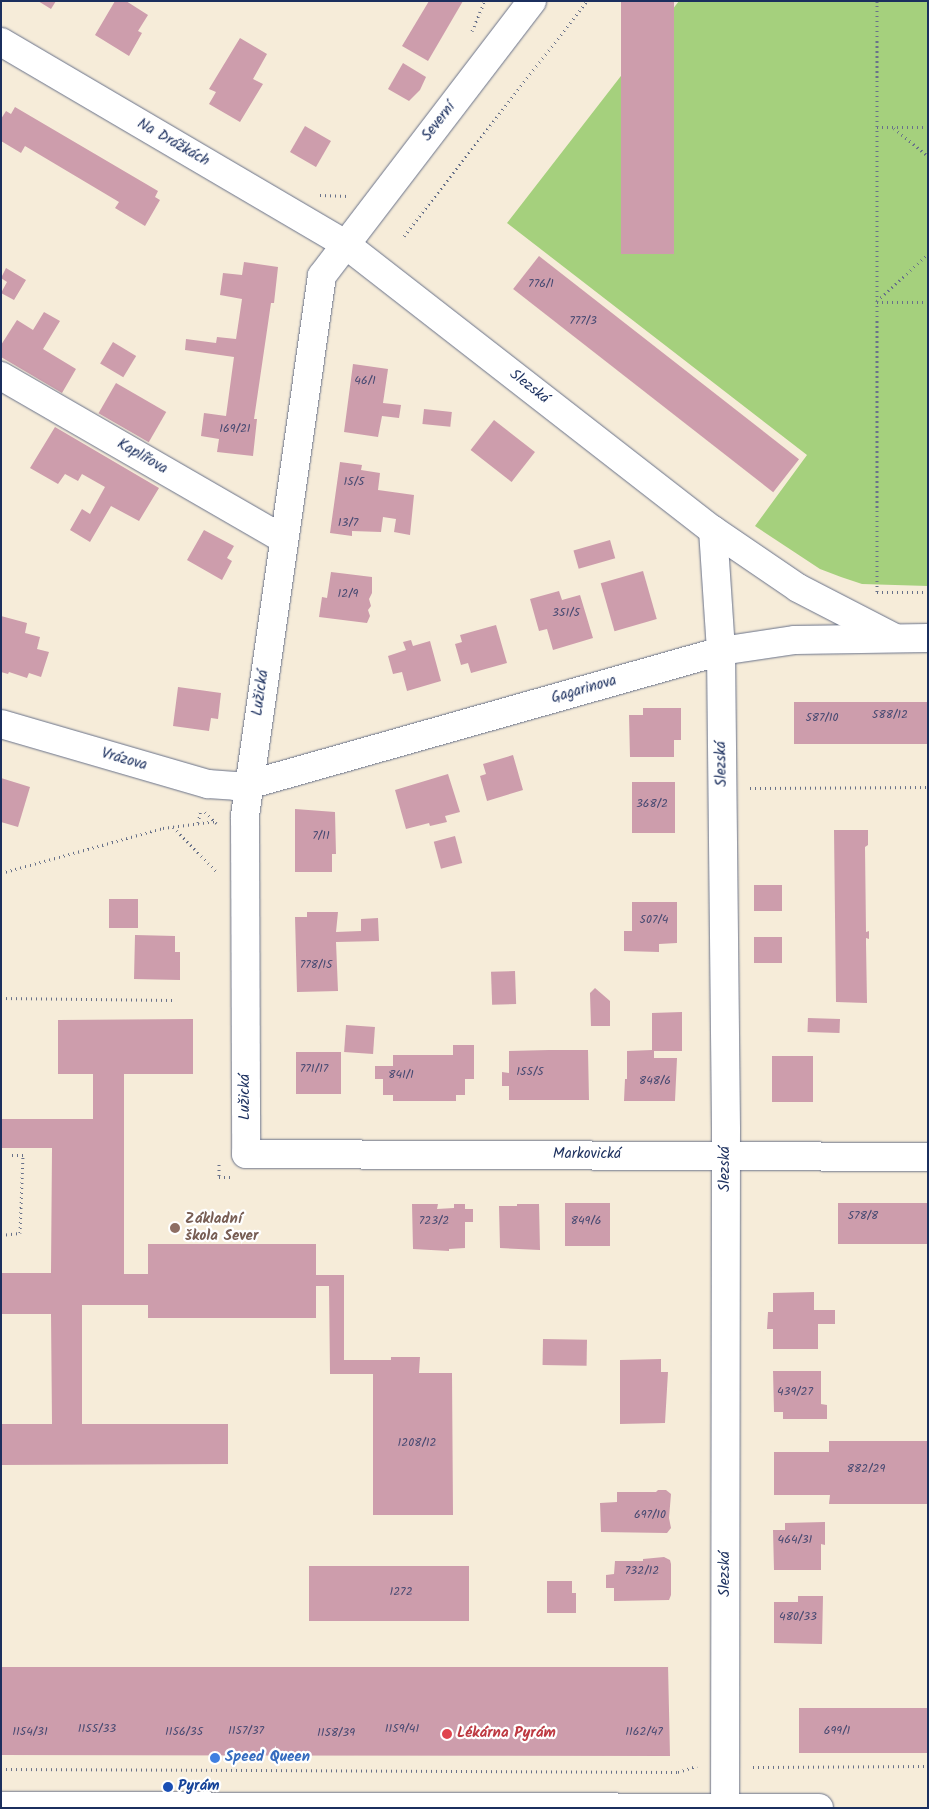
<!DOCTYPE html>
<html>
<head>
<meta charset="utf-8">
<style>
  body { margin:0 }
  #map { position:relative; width:929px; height:1809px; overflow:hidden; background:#f6ecd9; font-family:Kalam,sans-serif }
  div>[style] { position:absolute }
  .green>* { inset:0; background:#a5d07d }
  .building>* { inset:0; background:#cd9dac; transform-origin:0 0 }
  .path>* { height:3px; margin-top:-1.5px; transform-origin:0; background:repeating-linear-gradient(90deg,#687189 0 1px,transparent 0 5px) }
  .roads { filter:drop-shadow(0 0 1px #687189) drop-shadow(0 0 1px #687189) }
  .minor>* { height:28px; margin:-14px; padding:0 14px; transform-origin:14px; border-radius:14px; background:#fff }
  .tertiary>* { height:28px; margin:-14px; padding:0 14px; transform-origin:14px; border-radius:14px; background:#fff }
  .dots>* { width:14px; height:14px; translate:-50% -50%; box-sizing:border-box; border:2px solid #fff; border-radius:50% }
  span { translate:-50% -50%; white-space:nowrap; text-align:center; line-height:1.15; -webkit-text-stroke:4.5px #fff; paint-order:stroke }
  .number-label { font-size:12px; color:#484a72 }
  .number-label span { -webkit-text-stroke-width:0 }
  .street-label { font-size:15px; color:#1b2f5e }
  .education-label { font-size:15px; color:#785e54; font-weight:700 }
  .left { translate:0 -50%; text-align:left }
  .health-label { font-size:15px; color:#be3a42; font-weight:700 }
  .shop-label { font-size:15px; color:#366cbe; font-weight:700 }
  .transit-label { font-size:15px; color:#164399; font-weight:700 }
  .frame { position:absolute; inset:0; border:2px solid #1b2f5e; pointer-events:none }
</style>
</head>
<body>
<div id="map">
  <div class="green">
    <i style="clip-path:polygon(679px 1px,928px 1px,928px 586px,862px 584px,841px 577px,820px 569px,755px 526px,807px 455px,507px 223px)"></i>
  </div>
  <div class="building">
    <i style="clip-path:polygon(38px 1px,56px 1px,51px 9px)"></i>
    <i style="clip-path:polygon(115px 1px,126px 1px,148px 15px,138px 31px,142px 33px,129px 56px,95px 35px)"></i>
    <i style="clip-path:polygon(429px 1px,463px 1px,428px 61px,402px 46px)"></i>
    <i style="left:621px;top:1px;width:53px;height:253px"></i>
    <i style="clip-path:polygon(240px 38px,267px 54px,253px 79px,263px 84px,240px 122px,209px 104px,216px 92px,209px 89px)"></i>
    <i style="clip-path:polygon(403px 63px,426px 77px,420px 90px,409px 101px,388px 89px)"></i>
    <i style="clip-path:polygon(15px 107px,158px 191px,155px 197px,160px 200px,145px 226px,115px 208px,119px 202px,25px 146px,21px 153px,1px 141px,1px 119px,6px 111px,11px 114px)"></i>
    <i style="left:305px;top:126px;width:30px;height:30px;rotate:30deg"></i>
    <i style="left:539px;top:256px;width:330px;height:42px;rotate:38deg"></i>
    <i style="clip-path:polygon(244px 262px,278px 267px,274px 303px,271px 303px,254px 419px,257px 419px,253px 456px,217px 452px,219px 439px,201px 436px,204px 413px,226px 416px,234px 357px,185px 350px,186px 339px,216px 343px,217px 337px,236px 339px,242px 299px,220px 295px,223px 273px,242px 275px)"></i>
    <i style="clip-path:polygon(6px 268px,26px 280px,14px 300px,1px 293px,7px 282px,1px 278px)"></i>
    <i style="clip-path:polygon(44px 312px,60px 321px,43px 349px,76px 369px,62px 393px,1px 357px,1px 345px,17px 320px,33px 330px)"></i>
    <i style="left:113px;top:342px;width:27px;height:25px;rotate:31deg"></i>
    <i style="clip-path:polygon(353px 364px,388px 369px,383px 403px,401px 405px,399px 418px,382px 416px,378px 437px,344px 432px)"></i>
    <i style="left:116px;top:383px;width:58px;height:35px;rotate:30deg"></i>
    <i style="left:424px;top:409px;width:28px;height:15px;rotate:6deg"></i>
    <i style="left:494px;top:420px;width:52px;height:38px;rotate:38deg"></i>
    <i style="clip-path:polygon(55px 427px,159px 488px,139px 521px,111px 506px,90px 542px,70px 530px,82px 509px,90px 514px,105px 487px,82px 474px,78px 481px,65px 474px,58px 484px,30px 468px)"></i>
    <i style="clip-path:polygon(340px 462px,362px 465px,361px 470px,380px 473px,378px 490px,414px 495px,410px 535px,394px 532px,396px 519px,383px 517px,381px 532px,352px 531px,352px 536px,330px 533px)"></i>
    <i style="clip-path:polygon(204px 530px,234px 546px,227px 558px,232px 561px,222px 580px,187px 560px)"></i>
    <i style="left:610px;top:540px;width:19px;height:38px;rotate:74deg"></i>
    <i style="left:643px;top:571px;width:50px;height:44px;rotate:74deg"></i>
    <i style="clip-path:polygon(331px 572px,372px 577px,372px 593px,369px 599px,371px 606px,368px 610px,370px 616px,367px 623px,319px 617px,322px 597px,327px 598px)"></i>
    <i style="clip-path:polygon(559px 591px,562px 600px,580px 595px,593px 638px,553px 650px,547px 629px,539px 631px,530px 599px)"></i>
    <i style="clip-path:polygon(1px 616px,27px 623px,25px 633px,40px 637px,37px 649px,49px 652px,41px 677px,29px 673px,27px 678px,9px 672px,8px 674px,1px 672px)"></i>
    <i style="clip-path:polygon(496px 625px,507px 663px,471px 673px,468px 663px,461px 665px,455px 644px,462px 642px,460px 635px)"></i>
    <i style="clip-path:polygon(411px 640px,413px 646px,430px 641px,441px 681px,407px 691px,402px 672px,393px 674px,388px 656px,406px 650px,403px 642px)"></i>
    <i style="clip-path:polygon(178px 687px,221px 693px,218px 719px,211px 718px,209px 731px,173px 726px)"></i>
    <i style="left:794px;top:702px;width:134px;height:42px"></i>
    <i style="clip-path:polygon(643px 708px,681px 708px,681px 740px,674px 740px,674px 757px,630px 757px,629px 715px,643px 715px)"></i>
    <i style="clip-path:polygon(513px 755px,523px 790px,487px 801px,480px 776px,486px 774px,483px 764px)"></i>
    <i style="clip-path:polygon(448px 774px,460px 812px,445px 816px,447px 822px,430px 826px,429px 823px,406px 829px,395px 790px)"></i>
    <i style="clip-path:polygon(1px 778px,30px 787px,18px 827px,1px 822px)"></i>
    <i style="left:675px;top:782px;width:51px;height:43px;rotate:90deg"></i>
    <i style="clip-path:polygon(295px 809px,335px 812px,336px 854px,332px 854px,332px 872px,295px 872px)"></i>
    <i style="clip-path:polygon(834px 830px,868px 830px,868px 845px,865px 847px,866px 932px,869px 931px,869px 939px,866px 938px,866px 943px,867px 1003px,836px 1002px)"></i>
    <i style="left:455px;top:836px;width:28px;height:22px;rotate:75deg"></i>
    <i style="left:754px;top:885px;width:28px;height:26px"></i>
    <i style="left:109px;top:899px;width:29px;height:29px"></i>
    <i style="clip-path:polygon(632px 902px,677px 902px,677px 943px,659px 944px,659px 952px,624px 951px,624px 931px,632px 931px)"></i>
    <i style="clip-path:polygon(307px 912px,338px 912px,336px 932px,361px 931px,361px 919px,378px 918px,379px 941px,336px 942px,338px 991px,297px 992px,295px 917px,307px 917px)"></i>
    <i style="clip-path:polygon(135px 935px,175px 936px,175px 952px,180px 952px,180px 980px,134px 979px)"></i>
    <i style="left:754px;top:937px;width:28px;height:26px"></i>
    <i style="left:515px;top:971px;width:33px;height:24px;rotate:88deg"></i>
    <i style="clip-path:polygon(595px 988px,610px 1001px,610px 1026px,591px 1026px,590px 993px)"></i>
    <i style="clip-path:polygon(682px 1012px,682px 1051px,654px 1051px,654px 1058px,677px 1058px,675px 1101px,624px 1101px,625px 1079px,627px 1079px,627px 1051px,652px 1050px,652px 1013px)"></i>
    <i style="left:808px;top:1018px;width:32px;height:14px;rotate:2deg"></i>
    <i style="clip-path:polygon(193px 1019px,193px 1074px,124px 1074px,124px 1274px,148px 1274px,148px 1244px,316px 1244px,316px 1275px,344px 1275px,344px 1360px,391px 1360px,391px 1357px,420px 1357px,419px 1373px,452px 1373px,453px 1515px,373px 1515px,373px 1374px,330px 1374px,329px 1286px,316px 1286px,316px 1318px,148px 1318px,148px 1305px,82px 1305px,82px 1424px,228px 1424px,228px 1464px,1px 1465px,1px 1424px,52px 1424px,51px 1314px,1px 1314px,1px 1273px,51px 1273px,52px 1148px,1px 1148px,1px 1119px,93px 1119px,93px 1074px,58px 1074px,58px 1020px)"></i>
    <i style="left:346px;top:1025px;width:29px;height:27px;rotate:4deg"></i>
    <i style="clip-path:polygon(453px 1045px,474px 1045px,474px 1079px,465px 1079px,465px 1095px,456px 1095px,456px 1101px,393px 1101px,393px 1095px,383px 1095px,383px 1079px,375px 1079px,375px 1066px,393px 1066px,393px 1055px,453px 1055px)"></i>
    <i style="clip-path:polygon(549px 1050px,588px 1050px,589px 1100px,509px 1100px,509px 1086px,502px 1086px,502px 1072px,509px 1073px,509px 1051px)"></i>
    <i style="left:341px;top:1052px;width:42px;height:45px;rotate:90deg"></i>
    <i style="left:772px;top:1056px;width:41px;height:46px"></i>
    <i style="left:565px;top:1203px;width:45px;height:43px"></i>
    <i style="left:838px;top:1203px;width:90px;height:41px"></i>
    <i style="clip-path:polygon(412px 1204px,438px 1204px,437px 1209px,454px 1208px,454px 1204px,465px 1204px,465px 1209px,473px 1209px,473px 1222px,465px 1222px,465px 1248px,449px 1249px,449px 1251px,413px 1249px)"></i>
    <i style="clip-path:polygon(517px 1204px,539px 1204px,540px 1250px,500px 1248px,499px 1206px,517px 1206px)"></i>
    <i style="clip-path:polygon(814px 1292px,814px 1310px,835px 1310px,835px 1324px,818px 1324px,818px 1349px,773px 1349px,773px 1329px,767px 1329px,768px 1312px,773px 1312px,773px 1293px)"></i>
    <i style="left:543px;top:1339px;width:44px;height:26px;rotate:1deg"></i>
    <i style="clip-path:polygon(661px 1359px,661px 1372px,668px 1372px,665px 1423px,620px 1424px,620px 1360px)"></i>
    <i style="clip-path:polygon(773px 1371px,821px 1371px,821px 1404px,827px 1405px,827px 1419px,783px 1419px,783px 1412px,774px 1412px)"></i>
    <i style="clip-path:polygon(829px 1441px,928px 1441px,928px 1504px,829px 1504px,830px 1495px,774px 1495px,774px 1452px,829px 1452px)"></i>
    <i style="clip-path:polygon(658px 1490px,666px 1490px,671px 1494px,669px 1518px,671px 1528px,667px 1533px,601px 1532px,600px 1503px,617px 1502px,617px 1492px,656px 1492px)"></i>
    <i style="clip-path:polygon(825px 1522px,825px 1545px,821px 1544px,821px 1570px,774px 1570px,773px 1530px,785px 1530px,785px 1523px)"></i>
    <i style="clip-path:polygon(664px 1557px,670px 1560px,671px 1564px,671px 1595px,669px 1600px,614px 1601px,614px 1588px,606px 1588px,606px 1575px,614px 1574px,615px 1561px,643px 1561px,643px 1559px)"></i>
    <i style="left:309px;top:1566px;width:160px;height:55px"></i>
    <i style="clip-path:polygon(547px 1581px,572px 1581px,572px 1593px,576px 1593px,576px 1613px,547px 1613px)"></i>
    <i style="clip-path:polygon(798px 1596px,823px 1596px,822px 1644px,774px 1643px,774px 1602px,798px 1602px)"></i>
    <i style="clip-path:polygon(668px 1664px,670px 1756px,1px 1755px,1px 1667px,668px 1667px)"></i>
    <i style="left:799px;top:1708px;width:129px;height:45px"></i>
  </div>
  <div class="path">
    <i style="left:877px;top:1px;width:591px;rotate:90deg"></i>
    <i style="left:877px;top:592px;width:51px"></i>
    <i style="left:472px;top:31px;width:33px;rotate:-67deg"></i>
    <i style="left:877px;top:127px;width:51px"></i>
    <i style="left:894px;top:128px;width:44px;rotate:39.5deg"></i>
    <i style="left:320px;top:195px;width:29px;rotate:2deg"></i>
    <i style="left:404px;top:236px;width:298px;rotate:-52.1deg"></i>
    <i style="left:877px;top:301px;width:69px;rotate:-42.7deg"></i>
    <i style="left:877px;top:302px;width:51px"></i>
    <i style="left:750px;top:788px;width:178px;rotate:-0.3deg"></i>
    <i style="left:205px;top:812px;width:16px;rotate:45deg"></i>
    <i style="left:198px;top:823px;width:14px;rotate:-78deg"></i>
    <i style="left:173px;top:827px;width:63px;rotate:45.6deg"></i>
    <i style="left:1px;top:873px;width:168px;rotate:-15.5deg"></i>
    <i style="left:163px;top:828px;width:54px;rotate:-7.4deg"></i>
    <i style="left:1px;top:998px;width:172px;rotate:0.7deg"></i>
    <i style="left:219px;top:1164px;width:13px;rotate:90deg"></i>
    <i style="left:219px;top:1177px;width:11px"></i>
    <i style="left:1px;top:1235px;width:19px;rotate:-6deg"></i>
    <i style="left:20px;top:1233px;width:78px;rotate:-87.8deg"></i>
    <i style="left:23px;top:1155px;width:14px;rotate:180deg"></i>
    <i style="left:753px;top:1767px;width:175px;rotate:-0.3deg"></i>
    <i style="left:1px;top:1769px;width:677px;rotate:0.25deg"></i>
    <i style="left:678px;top:1772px;width:20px;rotate:-18deg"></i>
  </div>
  <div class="roads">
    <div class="minor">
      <i style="left:532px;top:1px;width:346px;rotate:127.4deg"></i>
      <i style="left:322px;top:276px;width:545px;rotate:98.12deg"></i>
      <i style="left:245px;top:816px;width:338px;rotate:89.8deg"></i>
      <i style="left:246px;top:1154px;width:682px;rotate:0.25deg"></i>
      <i style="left:1px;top:42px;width:399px;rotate:30.4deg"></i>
      <i style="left:345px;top:244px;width:466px;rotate:37.9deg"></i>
      <i style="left:713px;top:530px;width:103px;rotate:34.3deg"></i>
      <i style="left:798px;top:588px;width:109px;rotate:27.3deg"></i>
      <i style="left:1px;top:376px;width:326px;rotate:30deg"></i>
      <i style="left:713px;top:530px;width:121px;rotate:86.2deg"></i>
      <i style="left:721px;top:651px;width:479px;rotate:89.4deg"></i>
      <i style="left:726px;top:1130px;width:678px;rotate:90.08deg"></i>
      <i style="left:1px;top:724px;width:216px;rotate:16.2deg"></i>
      <i style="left:208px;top:784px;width:27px;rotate:4deg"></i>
      <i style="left:235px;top:786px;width:13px;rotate:-4deg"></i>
      <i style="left:248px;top:785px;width:492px;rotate:-15.8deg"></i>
      <i style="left:721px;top:651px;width:75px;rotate:-8.5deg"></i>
      <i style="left:795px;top:640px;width:133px;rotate:-0.9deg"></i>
    </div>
    <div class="tertiary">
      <i style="left:1px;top:1806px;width:818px;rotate:0.14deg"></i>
    </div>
  </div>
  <div class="dots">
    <i style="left:175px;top:1228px;background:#8d6e63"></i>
    <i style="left:447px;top:1734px;background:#e0444e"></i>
    <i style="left:215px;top:1758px;background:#3f7fe0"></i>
    <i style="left:168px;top:1787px;background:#1a4fb4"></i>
  </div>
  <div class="number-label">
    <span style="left:541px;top:284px">776/1</span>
    <span style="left:583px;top:321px">777/3</span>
    <span style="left:365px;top:381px">46/1</span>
    <span style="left:235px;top:429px">169/21</span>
    <span style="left:354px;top:482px">15/5</span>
    <span style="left:348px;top:523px">13/7</span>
    <span style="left:348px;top:594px">12/9</span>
    <span style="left:566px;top:613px">351/5</span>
    <span style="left:890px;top:715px">588/12</span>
    <span style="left:822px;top:718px">587/10</span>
    <span style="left:652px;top:804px">368/2</span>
    <span style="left:321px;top:836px">7/11</span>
    <span style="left:654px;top:920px">507/4</span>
    <span style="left:316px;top:965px">778/15</span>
    <span style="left:314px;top:1069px">771/17</span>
    <span style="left:530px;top:1072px">155/5</span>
    <span style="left:401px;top:1075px">841/1</span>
    <span style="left:655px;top:1081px">848/6</span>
    <span style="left:863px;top:1216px">578/8</span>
    <span style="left:434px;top:1221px">723/2</span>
    <span style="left:586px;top:1221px">849/6</span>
    <span style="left:795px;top:1392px">439/27</span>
    <span style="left:417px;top:1443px">1208/12</span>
    <span style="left:866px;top:1469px">882/29</span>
    <span style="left:650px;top:1515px">697/10</span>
    <span style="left:795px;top:1540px">464/31</span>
    <span style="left:642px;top:1571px">732/12</span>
    <span style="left:401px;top:1592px">1272</span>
    <span style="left:798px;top:1617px">480/33</span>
    <span style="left:97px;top:1729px">1155/33</span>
    <span style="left:402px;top:1729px">1159/41</span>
    <span style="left:246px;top:1731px">1157/37</span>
    <span style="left:837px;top:1731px">699/1</span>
    <span style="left:30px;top:1732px">1154/31</span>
    <span style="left:184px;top:1732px">1156/35</span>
    <span style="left:644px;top:1732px">1162/47</span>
    <span style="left:336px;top:1733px">1158/39</span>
  </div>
  <div class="street-label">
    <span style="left:439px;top:122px;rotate:-52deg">Severní</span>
    <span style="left:173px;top:143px;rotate:30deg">Na Drážkách</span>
    <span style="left:529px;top:387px;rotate:38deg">Slezská</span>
    <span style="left:142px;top:457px;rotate:30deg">Kaplířova</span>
    <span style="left:584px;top:690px;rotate:-16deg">Gagarinova</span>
    <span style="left:261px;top:693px;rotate:-82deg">Lužická</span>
    <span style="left:124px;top:760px;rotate:16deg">Vrázova</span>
    <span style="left:722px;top:764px;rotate:-91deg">Slezská</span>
    <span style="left:246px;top:1097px;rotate:-90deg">Lužická</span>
    <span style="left:587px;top:1155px">Markovická</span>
    <span style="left:726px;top:1169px;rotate:-90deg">Slezská</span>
    <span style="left:726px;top:1574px;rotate:-90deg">Slezská</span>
  </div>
  <div class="education-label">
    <span class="left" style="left:185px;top:1228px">Základní<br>škola Sever</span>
  </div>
  <div class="health-label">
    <span class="left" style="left:457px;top:1734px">Lékárna Pyrám</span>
  </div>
  <div class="shop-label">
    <span class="left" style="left:225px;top:1758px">Speed Queen</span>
  </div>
  <div class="transit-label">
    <span class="left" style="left:178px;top:1787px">Pyrám</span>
  </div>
  <div class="frame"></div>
</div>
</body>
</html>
